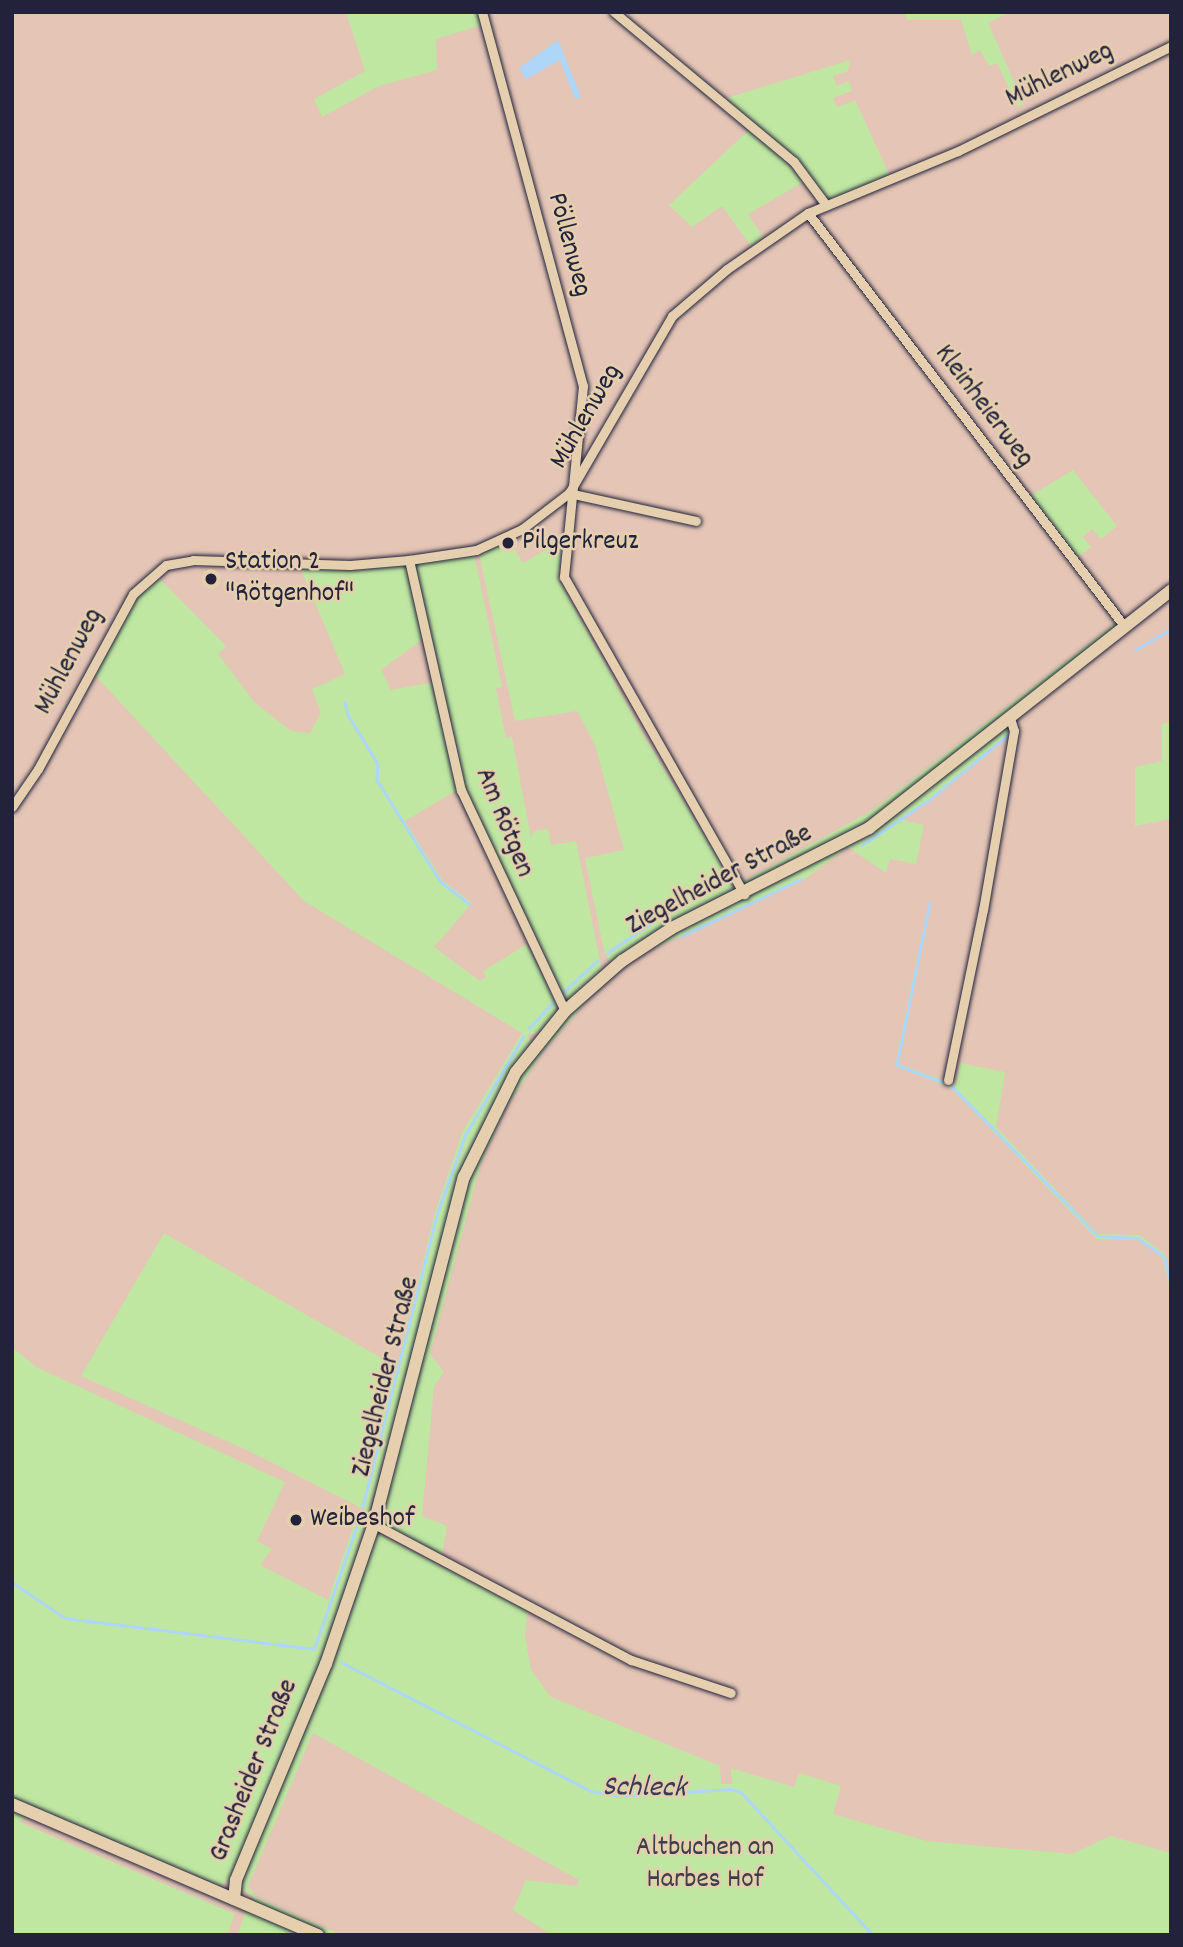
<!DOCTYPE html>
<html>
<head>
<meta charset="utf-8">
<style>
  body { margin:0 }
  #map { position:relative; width:1183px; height:1947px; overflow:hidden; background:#e4c5b6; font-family:Dekko,sans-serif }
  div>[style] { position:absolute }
  .green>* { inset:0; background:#bfe7a2 }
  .water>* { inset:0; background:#add6f8 }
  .stream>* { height:2.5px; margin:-1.25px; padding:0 1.25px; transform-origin:1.25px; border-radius:1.25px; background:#add6f8 }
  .roads { filter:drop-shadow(0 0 2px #22223b) drop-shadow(0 0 2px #22223b) }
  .street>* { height:9px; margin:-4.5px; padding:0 4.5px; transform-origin:4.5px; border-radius:4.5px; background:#e5cfae }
  .secondary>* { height:12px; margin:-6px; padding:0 6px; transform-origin:6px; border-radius:6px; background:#e5cfae }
  .dots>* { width:19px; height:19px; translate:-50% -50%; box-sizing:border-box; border:4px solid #e5cfae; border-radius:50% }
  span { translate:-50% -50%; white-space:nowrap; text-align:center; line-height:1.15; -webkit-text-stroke:5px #e5cfae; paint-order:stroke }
  .street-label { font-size:28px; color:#22223b }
  .poi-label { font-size:28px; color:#22223b }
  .left { translate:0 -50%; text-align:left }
  .park-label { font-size:28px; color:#3a404a }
  .water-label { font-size:30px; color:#373d57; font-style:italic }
  .frame { position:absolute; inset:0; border:14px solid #22223b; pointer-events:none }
</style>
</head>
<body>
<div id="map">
  <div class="green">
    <i style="clip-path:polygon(346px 12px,479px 12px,482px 25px,436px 39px,437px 70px,379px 86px,322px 117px,314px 99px,365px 71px)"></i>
    <i style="clip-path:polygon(904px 12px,1010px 12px,988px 23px,1024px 104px,1018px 107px,997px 63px,989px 66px,980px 50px,972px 55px,961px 20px,908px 20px)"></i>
    <i style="clip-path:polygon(850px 60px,848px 71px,833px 76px,837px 86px,849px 81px,852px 91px,833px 98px,837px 107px,855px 100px,890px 176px,827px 201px,796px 160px,724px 99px)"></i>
    <i style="clip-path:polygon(751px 128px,805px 181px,748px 214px,763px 237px,751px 246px,722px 206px,692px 227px,669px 205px)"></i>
    <i style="clip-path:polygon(1073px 470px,1117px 526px,1101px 539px,1092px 529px,1083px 537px,1091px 547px,1075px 560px,1027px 498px)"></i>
    <i style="clip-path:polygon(509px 540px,523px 563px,562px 541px,558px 578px,644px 736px,734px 885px,734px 893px,612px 965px,604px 951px,585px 858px,624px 850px,595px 745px,577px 711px,515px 721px,480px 558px,481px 553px)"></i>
    <i style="clip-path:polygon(474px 554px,502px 687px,496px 688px,506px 738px,512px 737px,531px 838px,534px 831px,548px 829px,551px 845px,576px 841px,602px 971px,567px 1003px,560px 998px,464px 793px,416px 573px,415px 563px)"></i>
    <i style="clip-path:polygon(405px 565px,424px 638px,381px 670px,391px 690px,434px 682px,457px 790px,405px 821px,442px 880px,472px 903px,434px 947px,480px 981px,486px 977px,483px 971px,527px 944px,560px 1011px,538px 1033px,527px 1035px,531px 1041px,471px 1146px,369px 1512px,251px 1452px,81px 1376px,164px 1233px,397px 1367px,435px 1213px,462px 1133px,522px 1033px,304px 901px,94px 674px,137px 596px,157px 576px,226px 646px,218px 654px,255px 703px,291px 731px,310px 733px,321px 713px,312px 689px,345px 674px,300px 567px)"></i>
    <i style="clip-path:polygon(1117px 622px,1117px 628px,867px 823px,748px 887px,742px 882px,871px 811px)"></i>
    <i style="clip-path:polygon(1171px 722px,1171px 819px,1135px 826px,1135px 767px,1162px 761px,1162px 724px)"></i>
    <i style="clip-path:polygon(1008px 726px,1010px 736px,903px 820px,924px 825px,916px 864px,890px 859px,886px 873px,848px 847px,802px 881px,657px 947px,658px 942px,876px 827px)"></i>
    <i style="clip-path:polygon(929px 901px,898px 1064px,945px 1081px,944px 1085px,895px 1066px)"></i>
    <i style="clip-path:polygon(633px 960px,587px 1001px,542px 1053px,507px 1106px,481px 1163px,430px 1354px,444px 1372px,434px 1386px,422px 1516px,447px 1526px,442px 1556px,382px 1524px,380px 1515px,467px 1186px,479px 1150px,521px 1071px,560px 1023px)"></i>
    <i style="clip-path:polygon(960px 1063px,1005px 1072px,996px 1127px,1098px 1234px,1139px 1235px,1165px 1254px,1171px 1291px,1162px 1257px,1138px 1240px,1097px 1239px,949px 1086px,956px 1084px)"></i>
    <i style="clip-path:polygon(12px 1347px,36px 1367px,285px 1482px,257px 1541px,272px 1549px,260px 1565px,328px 1600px,356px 1519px,366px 1523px,332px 1635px,233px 1876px,221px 1886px,12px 1801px)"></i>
    <i style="clip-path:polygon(377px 1533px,527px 1610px,525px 1637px,531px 1670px,551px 1697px,720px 1766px,721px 1784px,732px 1784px,731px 1768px,794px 1787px,799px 1773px,841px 1786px,833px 1814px,927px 1841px,1072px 1854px,1110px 1836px,1171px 1853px,1171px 1935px,552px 1935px,513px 1910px,526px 1880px,577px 1886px,579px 1880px,313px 1733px,248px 1886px,257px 1898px,341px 1935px,329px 1935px,253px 1901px,250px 1899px,255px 1898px,241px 1889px,241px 1878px)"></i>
    <i style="clip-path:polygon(12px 1809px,28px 1816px,19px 1822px,235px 1914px,227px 1935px,12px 1935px)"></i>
    <i style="clip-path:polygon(246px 1909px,308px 1935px,238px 1935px)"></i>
  </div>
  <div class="water">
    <i style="clip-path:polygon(558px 40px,581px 97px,575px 99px,560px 60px,526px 79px,519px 68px)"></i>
  </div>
  <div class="stream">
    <i style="left:1135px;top:650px;width:42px;rotate:-30.3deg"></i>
    <i style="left:345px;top:702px;width:13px;rotate:77deg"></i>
    <i style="left:348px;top:715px;width:57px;rotate:58.5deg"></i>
    <i style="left:378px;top:764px;width:16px;rotate:94deg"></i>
    <i style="left:377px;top:780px;width:119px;rotate:58deg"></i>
    <i style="left:440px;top:881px;width:37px;rotate:38deg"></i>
    <i style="left:862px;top:845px;width:82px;rotate:-34.1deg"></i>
    <i style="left:930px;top:799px;width:101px;rotate:-39.4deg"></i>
    <i style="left:930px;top:903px;width:165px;rotate:101.5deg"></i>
    <i style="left:897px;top:1065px;width:49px;rotate:20.3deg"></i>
    <i style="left:682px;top:936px;width:132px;rotate:-25.6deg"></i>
    <i style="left:607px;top:953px;width:57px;rotate:-34.2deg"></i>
    <i style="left:561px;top:994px;width:49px;rotate:-42.5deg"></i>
    <i style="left:529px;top:1028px;width:34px;rotate:-47deg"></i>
    <i style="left:951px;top:1085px;width:211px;rotate:45.8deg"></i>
    <i style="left:1098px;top:1236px;width:40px;rotate:2.9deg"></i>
    <i style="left:1138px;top:1238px;width:32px;rotate:35deg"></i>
    <i style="left:1164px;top:1256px;width:28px;rotate:75deg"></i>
    <i style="left:362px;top:1508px;width:303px;rotate:-75.7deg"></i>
    <i style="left:437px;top:1214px;width:84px;rotate:-70.5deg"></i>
    <i style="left:465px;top:1135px;width:114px;rotate:-59.4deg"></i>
    <i style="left:12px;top:1582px;width:64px;rotate:34.2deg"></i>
    <i style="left:65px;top:1618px;width:251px;rotate:7.1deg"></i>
    <i style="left:314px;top:1649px;width:131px;rotate:-70.9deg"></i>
    <i style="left:341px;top:1662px;width:281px;rotate:27.3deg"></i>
    <i style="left:591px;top:1791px;width:27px;rotate:10deg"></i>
    <i style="left:618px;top:1796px;width:113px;rotate:-3.5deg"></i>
    <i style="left:731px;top:1789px;width:10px;rotate:17deg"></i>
    <i style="left:741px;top:1792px;width:195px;rotate:47.3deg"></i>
  </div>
  <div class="roads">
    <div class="street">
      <i style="left:482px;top:12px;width:387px;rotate:74.9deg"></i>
      <i style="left:583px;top:386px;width:192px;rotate:95.7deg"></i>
      <i style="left:564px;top:577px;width:365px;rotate:60.4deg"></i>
      <i style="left:614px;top:12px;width:234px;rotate:39.8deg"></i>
      <i style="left:794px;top:162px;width:54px;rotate:53.3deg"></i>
      <i style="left:808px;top:213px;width:521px;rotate:52.56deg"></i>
      <i style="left:569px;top:493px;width:130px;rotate:12.4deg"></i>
      <i style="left:409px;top:560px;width:236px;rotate:77.3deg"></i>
      <i style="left:461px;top:790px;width:244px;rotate:64.8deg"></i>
      <i style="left:12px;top:807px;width:46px;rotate:-55.6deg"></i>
      <i style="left:38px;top:769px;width:199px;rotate:-61.5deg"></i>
      <i style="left:133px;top:594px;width:44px;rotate:-41.3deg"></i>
      <i style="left:166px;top:565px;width:27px;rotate:-10deg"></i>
      <i style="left:193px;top:560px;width:157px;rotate:1.8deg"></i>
      <i style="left:350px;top:565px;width:59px;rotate:-4.8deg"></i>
      <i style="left:409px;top:560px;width:68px;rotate:-8.5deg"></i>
      <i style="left:476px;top:550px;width:51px;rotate:-24.5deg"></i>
      <i style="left:522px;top:529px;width:59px;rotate:-37.5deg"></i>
      <i style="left:569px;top:493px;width:205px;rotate:-59.8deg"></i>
      <i style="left:672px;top:316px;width:72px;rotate:-40.5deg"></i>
      <i style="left:727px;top:269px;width:98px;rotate:-34.7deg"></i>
      <i style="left:808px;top:213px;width:162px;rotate:-22.5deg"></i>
      <i style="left:958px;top:151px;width:237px;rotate:-26.2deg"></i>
      <i style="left:948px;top:1080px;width:174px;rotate:-78.4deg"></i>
      <i style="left:983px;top:910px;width:182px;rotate:-80.2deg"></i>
      <i style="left:1014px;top:731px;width:14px;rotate:-107deg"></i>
      <i style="left:374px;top:1524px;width:291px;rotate:27.9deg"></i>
      <i style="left:631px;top:1660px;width:105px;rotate:18.3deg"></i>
    </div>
    <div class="secondary">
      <i style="left:12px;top:1804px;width:333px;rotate:23.2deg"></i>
      <i style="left:234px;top:1899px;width:19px;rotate:-84deg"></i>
      <i style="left:236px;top:1880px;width:234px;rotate:-67.4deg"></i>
      <i style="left:326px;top:1664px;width:148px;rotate:-71.1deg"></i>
      <i style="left:374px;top:1524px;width:358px;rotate:-75.5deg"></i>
      <i style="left:464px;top:1177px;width:117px;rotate:-63.7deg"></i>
      <i style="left:516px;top:1072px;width:78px;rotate:-51.2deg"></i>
      <i style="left:565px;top:1011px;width:76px;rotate:-41.3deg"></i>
      <i style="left:622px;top:961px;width:60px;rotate:-33.4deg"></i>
      <i style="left:672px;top:928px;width:221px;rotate:-26.9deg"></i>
      <i style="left:869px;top:828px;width:385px;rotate:-38.2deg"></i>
    </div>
  </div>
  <div class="dots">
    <i style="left:508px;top:543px;background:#22223b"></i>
    <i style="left:211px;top:579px;background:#22223b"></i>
    <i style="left:296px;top:1520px;background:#22223b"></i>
  </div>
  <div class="street-label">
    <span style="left:1060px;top:76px;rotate:-26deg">Mühlenweg</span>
    <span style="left:568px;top:245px;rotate:75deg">Pöllenweg</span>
    <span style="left:983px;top:407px;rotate:53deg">Kleinheierweg</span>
    <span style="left:587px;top:417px;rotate:-60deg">Mühlenweg</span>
    <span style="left:70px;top:662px;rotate:-62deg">Mühlenweg</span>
    <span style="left:503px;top:823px;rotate:68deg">Am Rötgen</span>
    <span style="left:720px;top:881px;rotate:-28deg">Ziegelheider Straße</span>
    <span style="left:387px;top:1377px;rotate:-76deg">Ziegelheider Straße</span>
    <span style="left:255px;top:1771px;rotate:-68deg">Grasheider Straße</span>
  </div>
  <div class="poi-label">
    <span class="left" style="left:522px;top:543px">Pilgerkreuz</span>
    <span class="left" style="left:225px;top:579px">Station 2<br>"Rötgenhof"</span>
    <span class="left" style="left:310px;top:1520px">Weibeshof</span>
  </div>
  <div class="park-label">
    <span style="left:705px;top:1865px">Altbuchen an<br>Harbes Hof</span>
  </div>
  <div class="water-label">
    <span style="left:644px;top:1790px;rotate:1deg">Schleck</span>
  </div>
  <div class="frame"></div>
</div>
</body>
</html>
